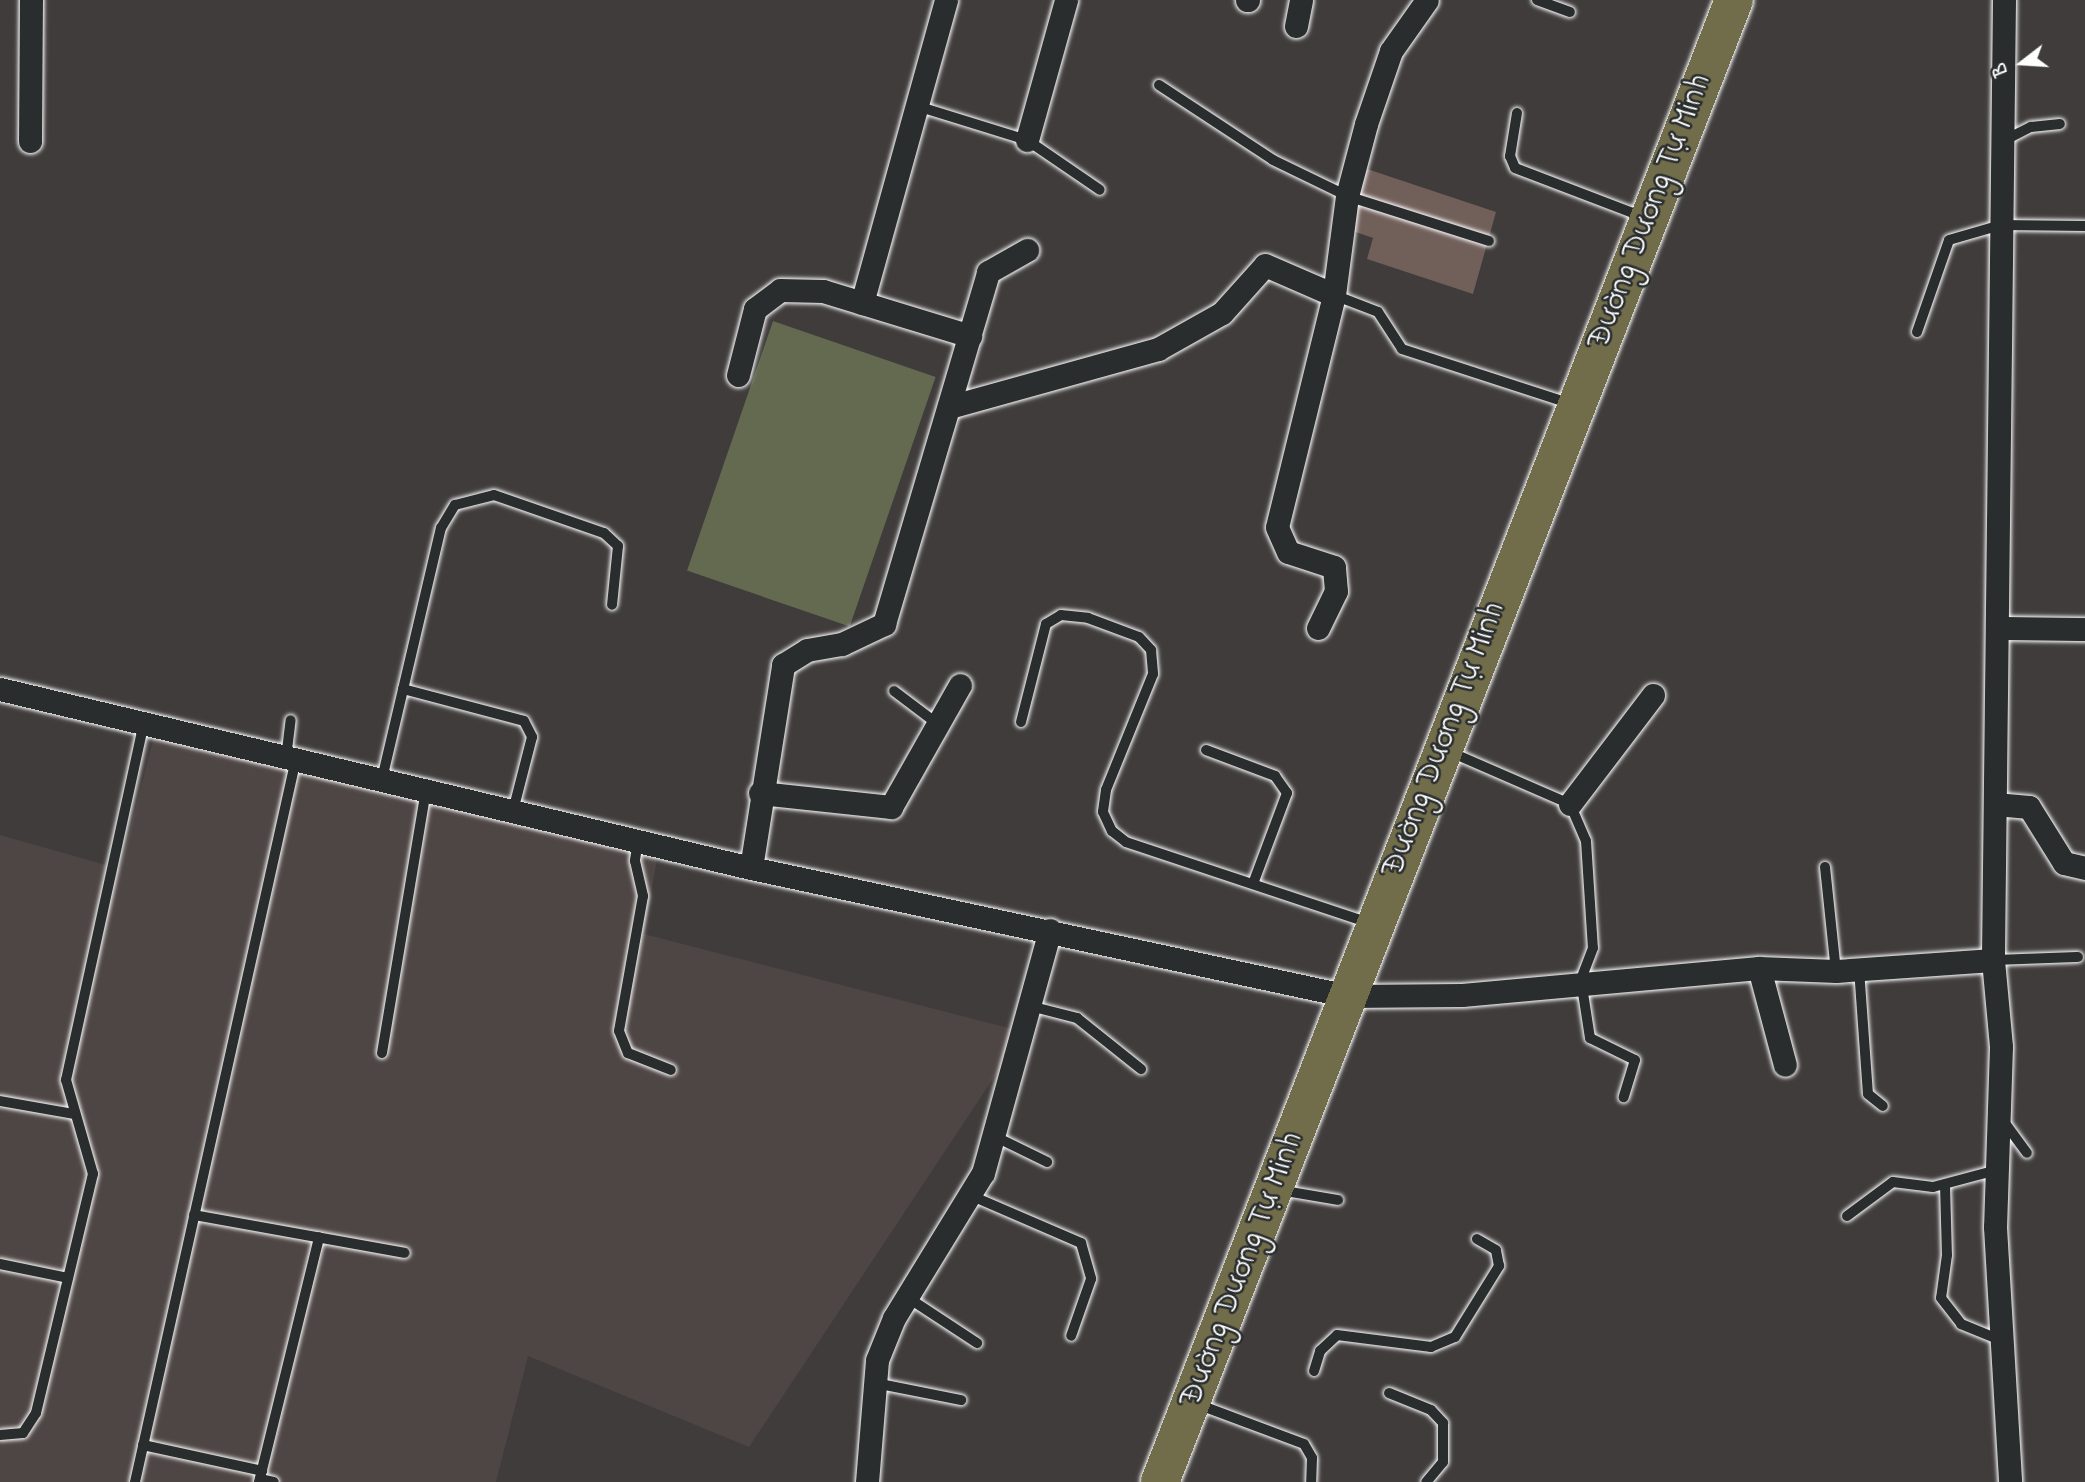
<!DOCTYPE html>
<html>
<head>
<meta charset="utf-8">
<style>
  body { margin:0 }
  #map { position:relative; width:2085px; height:1482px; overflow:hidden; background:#3f3c3b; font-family:"Indie Flower",sans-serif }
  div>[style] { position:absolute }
  .built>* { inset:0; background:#4e4644 }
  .green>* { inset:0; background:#636a50; transform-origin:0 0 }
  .building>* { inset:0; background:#715f5a }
  .roads { filter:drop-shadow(0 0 2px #fff) drop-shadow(0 0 2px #fff) }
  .service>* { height:10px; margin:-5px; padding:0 5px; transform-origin:5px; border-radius:5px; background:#2a2d2e }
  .minor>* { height:23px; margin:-11.5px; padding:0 11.5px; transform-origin:11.5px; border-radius:11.5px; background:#2a2d2e }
  .trunk>* { height:38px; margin:-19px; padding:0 19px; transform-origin:19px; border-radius:19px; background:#716d4b }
  span { translate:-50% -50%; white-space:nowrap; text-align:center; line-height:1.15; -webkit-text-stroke:5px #2a2d2e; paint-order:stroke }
  .street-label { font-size:32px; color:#fff }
  .north { position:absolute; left:1987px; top:28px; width:70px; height:70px; -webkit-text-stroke:5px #2a2d2e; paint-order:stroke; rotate:253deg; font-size:19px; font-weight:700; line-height:28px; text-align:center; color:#fff }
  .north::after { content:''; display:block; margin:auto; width:24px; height:32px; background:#fff; clip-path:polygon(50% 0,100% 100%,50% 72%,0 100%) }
</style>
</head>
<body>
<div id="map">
  <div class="built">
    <i style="clip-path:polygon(155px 733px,658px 853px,644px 934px,1024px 1032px,749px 1447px,528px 1356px,496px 1482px,0 1482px,0 835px,120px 869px)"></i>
  </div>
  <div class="green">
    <i style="left:773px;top:321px;width:172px;height:264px;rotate:19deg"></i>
  </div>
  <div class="building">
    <i style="clip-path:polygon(1367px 169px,1496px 212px,1473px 294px,1367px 259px,1373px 238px,1350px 230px)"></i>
  </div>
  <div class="roads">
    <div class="service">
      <i style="left:1537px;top:0;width:35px;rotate:20deg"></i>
      <i style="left:1159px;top:85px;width:136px;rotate:33.3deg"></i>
      <i style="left:1273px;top:160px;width:82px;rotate:25.9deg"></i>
      <i style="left:1347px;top:196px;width:149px;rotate:17.6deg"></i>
      <i style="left:917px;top:106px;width:115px;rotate:17.2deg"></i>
      <i style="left:1027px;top:140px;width:88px;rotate:34.4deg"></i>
      <i style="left:1517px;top:113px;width:44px;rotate:99.2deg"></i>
      <i style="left:1510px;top:156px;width:13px;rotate:67deg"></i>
      <i style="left:1515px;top:168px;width:137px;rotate:20.9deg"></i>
      <i style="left:2005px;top:140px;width:29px;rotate:-27deg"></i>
      <i style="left:2031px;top:127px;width:29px;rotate:-6deg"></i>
      <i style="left:1334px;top:295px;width:47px;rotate:21.1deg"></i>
      <i style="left:1378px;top:312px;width:44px;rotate:57deg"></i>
      <i style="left:1402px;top:349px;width:178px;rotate:18deg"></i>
      <i style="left:1917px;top:332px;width:97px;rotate:-70.8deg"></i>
      <i style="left:1949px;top:240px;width:54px;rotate:-16.1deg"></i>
      <i style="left:2001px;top:225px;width:84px;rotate:0.7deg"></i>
      <i style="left:403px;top:689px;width:125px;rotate:14.8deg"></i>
      <i style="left:524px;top:721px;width:18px;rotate:63deg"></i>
      <i style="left:532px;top:737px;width:76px;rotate:104.4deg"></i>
      <i style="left:894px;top:691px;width:56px;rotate:37.1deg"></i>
      <i style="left:1021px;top:722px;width:101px;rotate:-75.7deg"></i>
      <i style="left:1046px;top:624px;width:17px;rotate:-31deg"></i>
      <i style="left:1061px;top:615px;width:27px;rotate:6deg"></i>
      <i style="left:1088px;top:618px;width:54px;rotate:20.4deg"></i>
      <i style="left:1139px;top:637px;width:18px;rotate:47deg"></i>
      <i style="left:1151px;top:650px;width:24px;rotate:85deg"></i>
      <i style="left:1153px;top:674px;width:125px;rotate:112.1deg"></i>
      <i style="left:1106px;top:790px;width:22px;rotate:98deg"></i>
      <i style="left:1103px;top:812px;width:21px;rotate:65deg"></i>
      <i style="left:1112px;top:831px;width:18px;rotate:38deg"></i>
      <i style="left:1126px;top:842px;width:257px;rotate:18.4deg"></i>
      <i style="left:1206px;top:750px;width:74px;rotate:20.6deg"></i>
      <i style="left:1275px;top:776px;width:21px;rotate:55deg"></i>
      <i style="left:1287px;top:793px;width:97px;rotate:110.5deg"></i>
      <i style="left:1448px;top:751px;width:133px;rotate:23.5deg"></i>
      <i style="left:1570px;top:804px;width:40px;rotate:66.6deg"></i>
      <i style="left:1586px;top:841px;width:107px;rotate:86.3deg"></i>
      <i style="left:1593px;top:948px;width:34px;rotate:111deg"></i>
      <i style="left:1581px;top:980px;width:59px;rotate:81.2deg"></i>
      <i style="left:1590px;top:1038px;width:50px;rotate:26.1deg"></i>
      <i style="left:1635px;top:1060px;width:39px;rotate:107deg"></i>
      <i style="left:286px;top:758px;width:38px;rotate:-83deg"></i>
      <i style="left:382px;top:779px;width:258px;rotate:-76.8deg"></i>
      <i style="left:441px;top:528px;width:27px;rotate:-59deg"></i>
      <i style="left:455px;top:505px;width:40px;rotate:-14.4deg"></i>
      <i style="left:494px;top:495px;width:116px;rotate:19.1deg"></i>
      <i style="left:604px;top:533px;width:19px;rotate:43deg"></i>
      <i style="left:618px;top:546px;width:59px;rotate:95.8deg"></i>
      <i style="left:638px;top:841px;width:20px;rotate:99deg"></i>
      <i style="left:635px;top:861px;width:36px;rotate:77deg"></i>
      <i style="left:643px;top:896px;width:137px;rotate:100.1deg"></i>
      <i style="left:619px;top:1031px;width:24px;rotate:68deg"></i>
      <i style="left:628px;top:1053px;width:46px;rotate:21.6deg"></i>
      <i style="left:1825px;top:867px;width:105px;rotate:84deg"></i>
      <i style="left:1993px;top:960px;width:85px;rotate:-2deg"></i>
      <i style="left:1859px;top:969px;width:125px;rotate:85.9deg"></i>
      <i style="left:1868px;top:1094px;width:19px;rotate:39deg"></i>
      <i style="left:1030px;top:1006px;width:49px;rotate:14.3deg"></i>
      <i style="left:1077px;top:1018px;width:82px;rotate:38.6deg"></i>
      <i style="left:382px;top:1053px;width:268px;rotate:-80.5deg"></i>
      <i style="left:0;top:1101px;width:75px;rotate:10deg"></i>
      <i style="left:2002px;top:1119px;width:42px;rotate:53.7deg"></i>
      <i style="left:996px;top:1137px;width:57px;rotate:26.1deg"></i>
      <i style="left:1945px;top:1185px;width:70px;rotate:88.4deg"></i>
      <i style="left:1947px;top:1255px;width:43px;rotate:97.9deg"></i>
      <i style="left:1941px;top:1298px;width:33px;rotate:52deg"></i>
      <i style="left:1961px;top:1324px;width:42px;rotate:22.3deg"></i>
      <i style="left:1279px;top:1190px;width:60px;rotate:9.6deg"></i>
      <i style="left:972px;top:1196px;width:119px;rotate:23.3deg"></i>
      <i style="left:1081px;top:1243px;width:37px;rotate:74deg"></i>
      <i style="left:1091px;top:1279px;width:60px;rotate:109.3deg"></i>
      <i style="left:194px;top:1215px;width:214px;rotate:10.2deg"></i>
      <i style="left:1847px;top:1216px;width:57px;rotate:-36.5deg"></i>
      <i style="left:1893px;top:1182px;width:40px;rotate:7.1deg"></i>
      <i style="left:1933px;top:1187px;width:66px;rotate:-14.9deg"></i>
      <i style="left:0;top:1264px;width:69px;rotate:11.6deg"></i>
      <i style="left:907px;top:1297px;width:84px;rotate:33.3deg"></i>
      <i style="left:1314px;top:1371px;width:21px;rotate:-73deg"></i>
      <i style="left:1320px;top:1351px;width:23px;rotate:-43deg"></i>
      <i style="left:1337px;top:1335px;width:95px;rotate:7.3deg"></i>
      <i style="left:1431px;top:1347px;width:26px;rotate:-23deg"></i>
      <i style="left:1455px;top:1337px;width:84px;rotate:-58.2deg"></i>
      <i style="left:1499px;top:1266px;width:16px;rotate:-101deg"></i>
      <i style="left:1496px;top:1250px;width:22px;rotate:-150deg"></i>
      <i style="left:875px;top:1383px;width:88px;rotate:11.2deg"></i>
      <i style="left:1389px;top:1393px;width:45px;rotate:22deg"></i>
      <i style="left:1431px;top:1410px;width:18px;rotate:47deg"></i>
      <i style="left:1443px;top:1423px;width:39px;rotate:90deg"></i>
      <i style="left:1443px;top:1462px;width:26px;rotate:130deg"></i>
      <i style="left:1197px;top:1404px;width:114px;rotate:20.5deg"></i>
      <i style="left:1304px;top:1444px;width:16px;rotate:60deg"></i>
      <i style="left:1312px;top:1458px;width:24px;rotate:92deg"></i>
      <i style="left:0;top:1435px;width:23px;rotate:-5deg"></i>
      <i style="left:23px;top:1433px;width:24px;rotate:-57deg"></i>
      <i style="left:36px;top:1413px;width:246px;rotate:-76.6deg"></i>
      <i style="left:93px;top:1174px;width:98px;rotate:-106deg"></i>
      <i style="left:66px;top:1080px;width:360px;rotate:-77.7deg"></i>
      <i style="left:143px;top:1445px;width:122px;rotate:12.3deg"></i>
      <i style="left:260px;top:1479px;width:14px;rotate:12deg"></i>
      <i style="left:135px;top:1482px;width:737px;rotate:-77.45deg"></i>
      <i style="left:259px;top:1482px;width:252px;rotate:-76.2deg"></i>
    </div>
    <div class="minor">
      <i style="left:1247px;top:0;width:1px"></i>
      <i style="left:2004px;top:0;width:960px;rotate:90.66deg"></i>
      <i style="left:1993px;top:960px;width:87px;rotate:84.7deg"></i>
      <i style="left:2001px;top:1047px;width:180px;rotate:91.9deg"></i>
      <i style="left:1995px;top:1227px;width:255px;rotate:86.6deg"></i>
      <i style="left:1296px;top:26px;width:26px;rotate:-79deg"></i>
      <i style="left:1027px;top:140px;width:145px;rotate:-74.4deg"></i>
      <i style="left:30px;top:141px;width:141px;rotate:-89.6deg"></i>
      <i style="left:862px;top:303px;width:314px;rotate:-74.5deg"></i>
      <i style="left:738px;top:375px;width:68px;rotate:-75.6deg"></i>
      <i style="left:755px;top:309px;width:31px;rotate:-37deg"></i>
      <i style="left:780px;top:290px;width:43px;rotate:1.3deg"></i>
      <i style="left:823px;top:291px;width:154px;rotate:17deg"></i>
      <i style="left:949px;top:407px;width:217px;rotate:-15.5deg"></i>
      <i style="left:1158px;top:349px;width:73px;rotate:-29.4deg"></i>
      <i style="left:1222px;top:313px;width:64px;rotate:-48.1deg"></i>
      <i style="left:1265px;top:265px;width:75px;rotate:23.5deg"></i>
      <i style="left:1318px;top:628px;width:41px;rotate:-64.1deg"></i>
      <i style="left:1336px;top:591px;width:24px;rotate:-95deg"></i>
      <i style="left:1334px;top:567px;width:48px;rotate:-161.9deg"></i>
      <i style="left:1288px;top:552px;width:27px;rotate:-114deg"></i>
      <i style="left:1277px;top:527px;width:239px;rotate:-76.2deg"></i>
      <i style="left:1334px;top:295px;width:100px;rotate:-82.5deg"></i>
      <i style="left:1347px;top:196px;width:74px;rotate:-75.2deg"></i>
      <i style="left:1366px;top:124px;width:77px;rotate:-71.1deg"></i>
      <i style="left:1391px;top:51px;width:62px;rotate:-54.8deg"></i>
      <i style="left:1998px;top:628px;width:87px;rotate:0.7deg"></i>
      <i style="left:0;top:689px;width:772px;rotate:13.41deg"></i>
      <i style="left:751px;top:868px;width:611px;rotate:12.1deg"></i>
      <i style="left:1348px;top:996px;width:114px;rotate:-0.5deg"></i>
      <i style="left:1462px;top:995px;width:298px;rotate:-5.2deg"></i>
      <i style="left:1759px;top:968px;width:77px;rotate:2.2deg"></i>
      <i style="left:1836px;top:971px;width:157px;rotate:-4deg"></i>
      <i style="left:760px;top:793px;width:132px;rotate:6.1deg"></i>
      <i style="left:891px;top:807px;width:140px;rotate:-60.5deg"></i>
      <i style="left:1570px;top:804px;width:137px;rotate:-52.7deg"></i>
      <i style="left:1995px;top:804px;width:34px;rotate:5deg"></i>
      <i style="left:2029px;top:807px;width:66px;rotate:58deg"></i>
      <i style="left:2064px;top:863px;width:22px;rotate:13deg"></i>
      <i style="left:751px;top:868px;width:206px;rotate:-81deg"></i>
      <i style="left:783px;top:665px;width:28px;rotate:-32deg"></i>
      <i style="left:807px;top:650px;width:36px;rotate:-10deg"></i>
      <i style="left:842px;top:644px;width:47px;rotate:-25.5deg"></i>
      <i style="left:884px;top:624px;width:367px;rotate:-73.5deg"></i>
      <i style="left:988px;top:272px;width:45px;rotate:-29.4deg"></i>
      <i style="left:1759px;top:968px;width:100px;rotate:75deg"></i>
      <i style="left:867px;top:1482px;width:122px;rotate:-85.3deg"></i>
      <i style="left:877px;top:1360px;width:45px;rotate:-68deg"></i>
      <i style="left:894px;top:1318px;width:170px;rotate:-58.5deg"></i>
      <i style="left:983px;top:1173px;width:252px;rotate:-74.6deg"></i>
    </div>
    <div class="trunk">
      <i style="left:1160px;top:1482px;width:1589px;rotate:-68.83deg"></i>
    </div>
  </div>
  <div class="street-label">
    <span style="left:1651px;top:212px;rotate:-69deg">Đường Dương Tự Minh</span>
    <span style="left:1445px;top:740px;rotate:-69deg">Đường Dương Tự Minh</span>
    <span style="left:1243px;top:1270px;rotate:-69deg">Đường Dương Tự Minh</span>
  </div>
  <div class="north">B</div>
</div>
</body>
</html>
